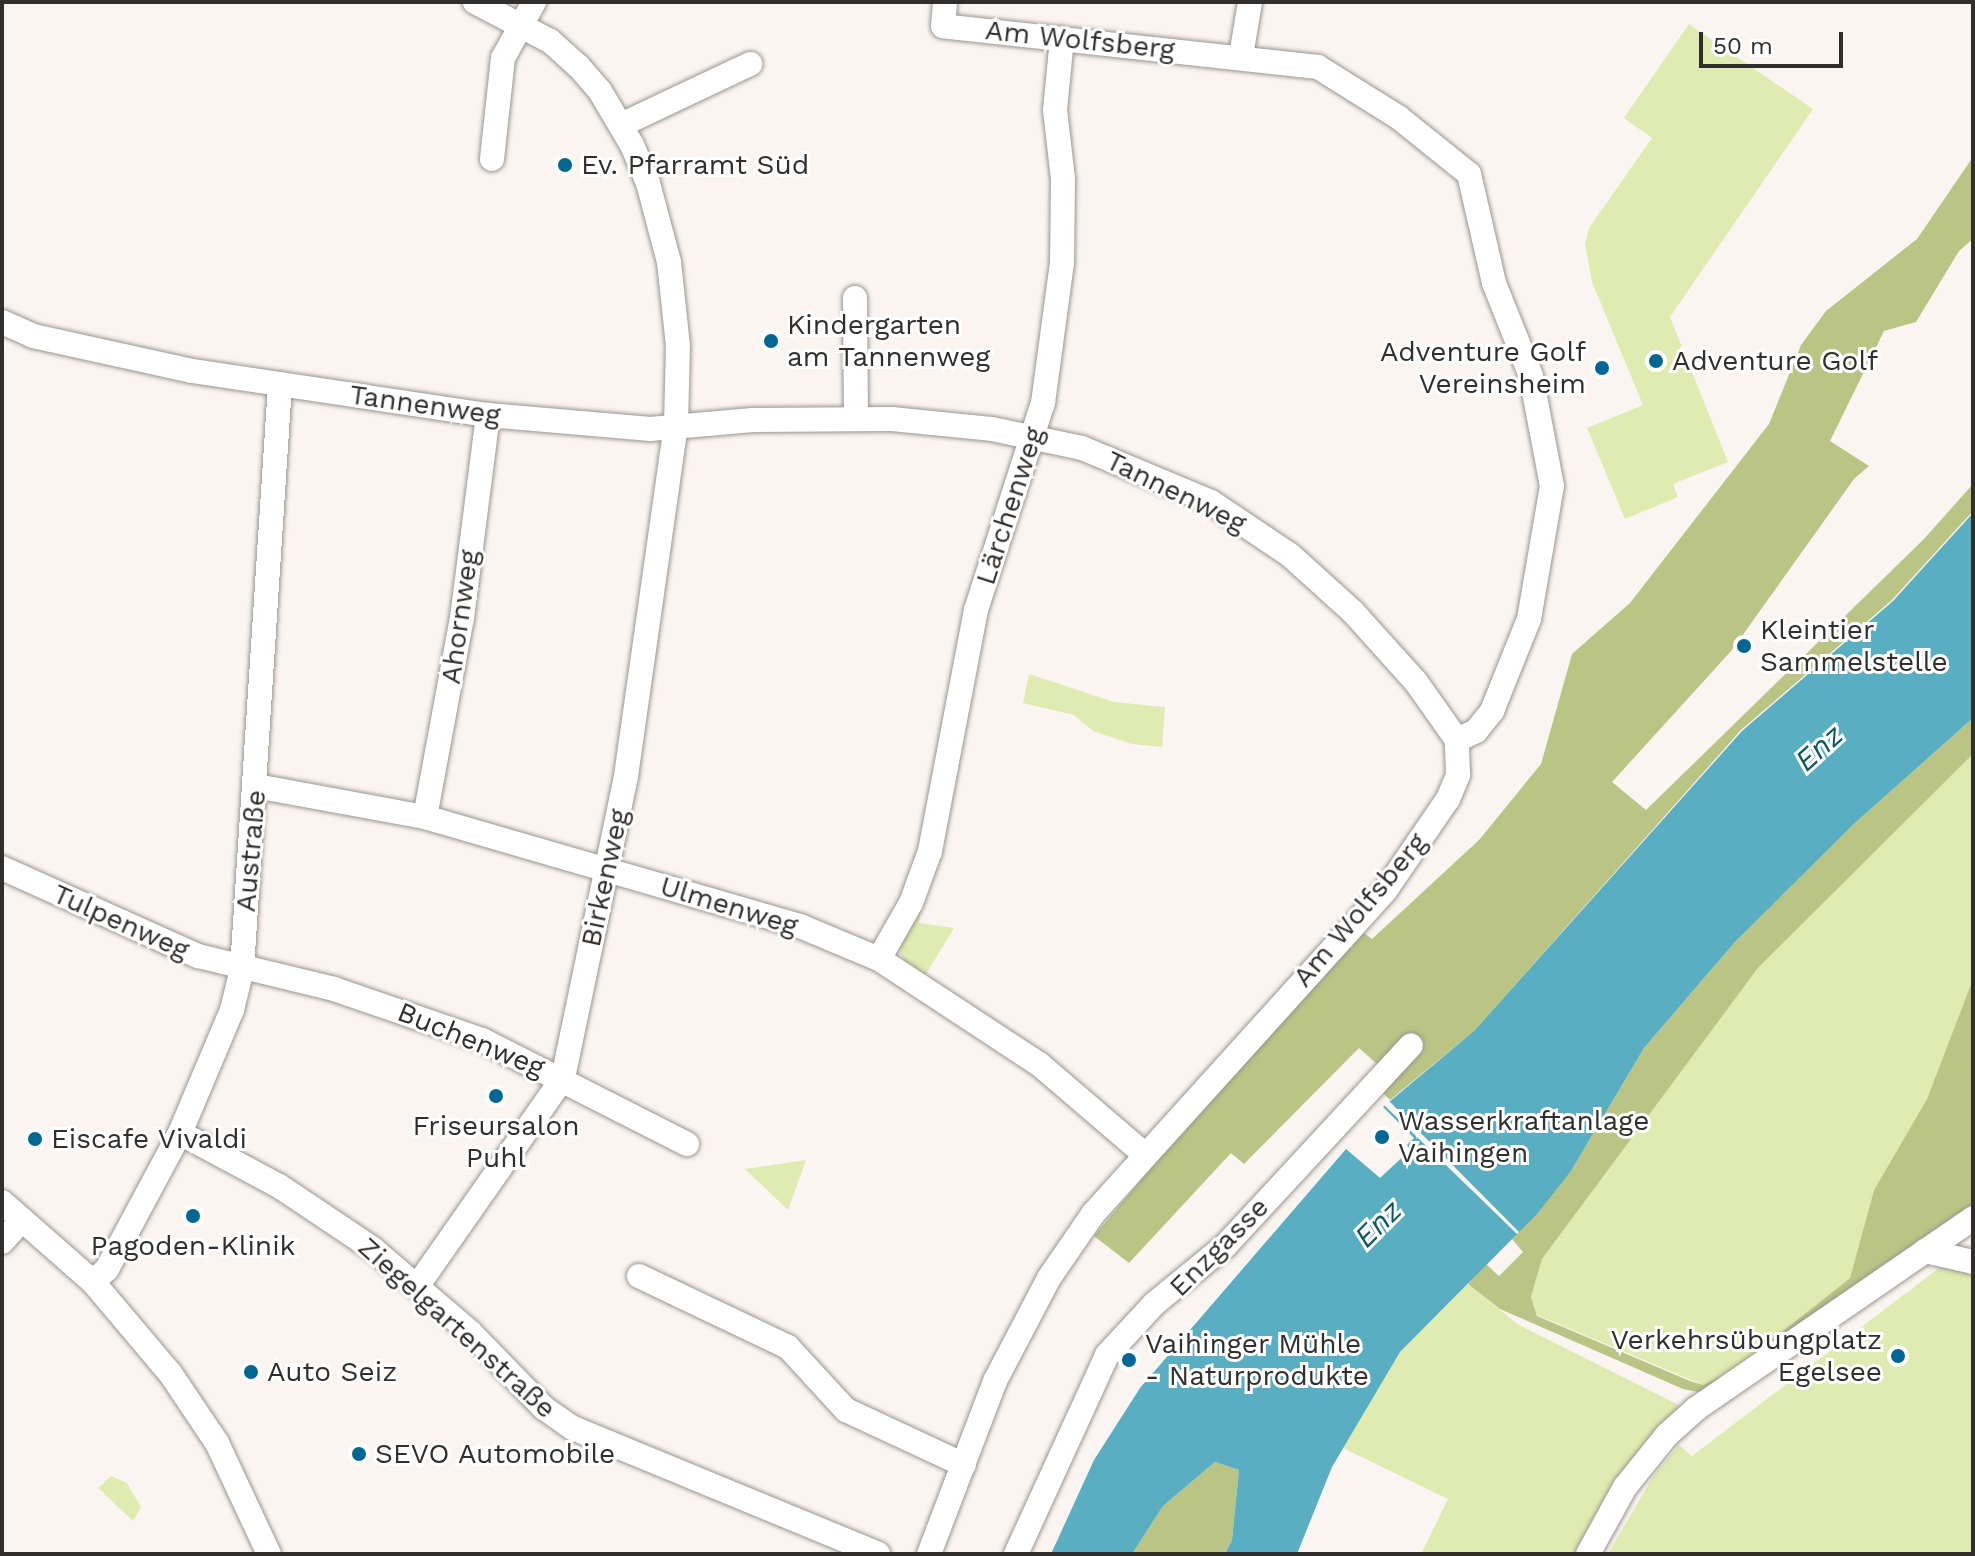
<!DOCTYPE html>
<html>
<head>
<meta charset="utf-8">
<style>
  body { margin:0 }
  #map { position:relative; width:1975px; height:1556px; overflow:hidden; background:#fbf5f1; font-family:"Work Sans",sans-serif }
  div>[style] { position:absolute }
  .green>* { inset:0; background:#e0ebb1 }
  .forest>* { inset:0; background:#bac585 }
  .water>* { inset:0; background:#59aec1 }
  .pier>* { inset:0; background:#fbf5f1 }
  .roads { filter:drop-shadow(0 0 2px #999590) drop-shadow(0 0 2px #999590) }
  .minor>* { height:24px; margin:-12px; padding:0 12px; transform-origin:12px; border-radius:12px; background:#fff }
  .dots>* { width:22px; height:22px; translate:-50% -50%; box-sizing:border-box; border:4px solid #fff; border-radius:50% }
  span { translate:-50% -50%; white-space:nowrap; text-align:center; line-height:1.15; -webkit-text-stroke:6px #fff; paint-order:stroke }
  .street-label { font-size:28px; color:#312f2d }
  .poi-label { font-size:28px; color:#312f2d }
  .left { translate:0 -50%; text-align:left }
  .right { translate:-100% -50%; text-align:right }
  .water-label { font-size:30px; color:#0d5764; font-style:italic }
  .frame { position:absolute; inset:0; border:4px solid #312f2d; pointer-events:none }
  .scale { position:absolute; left:1699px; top:32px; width:144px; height:36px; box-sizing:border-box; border:4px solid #312f2d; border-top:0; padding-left:10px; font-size:24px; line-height:28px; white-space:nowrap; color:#312f2d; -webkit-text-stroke:6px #fff; paint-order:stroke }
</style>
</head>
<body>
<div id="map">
  <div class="green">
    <i style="clip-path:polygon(1689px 24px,1813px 109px,1670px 317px,1728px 462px,1673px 484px,1678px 497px,1625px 519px,1587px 428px,1643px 405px,1592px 282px,1585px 244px,1589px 228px,1652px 138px,1624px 118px)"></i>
    <i style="clip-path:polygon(1029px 674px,1114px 702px,1165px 707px,1162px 747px,1132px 744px,1093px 731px,1074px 715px,1023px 703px)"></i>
    <i style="clip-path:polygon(1973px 754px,1973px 979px,1927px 1099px,1874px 1190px,1850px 1278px,1733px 1371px,1703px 1385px,1537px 1315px,1531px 1297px,1542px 1259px,1758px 968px)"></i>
    <i style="clip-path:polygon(921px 909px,919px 923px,954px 928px,925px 976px,907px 965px,900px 952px,899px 941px)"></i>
    <i style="clip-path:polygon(806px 1160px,788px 1210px,745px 1169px)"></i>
    <i style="clip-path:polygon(1943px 1265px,1973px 1270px,1973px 1554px,1608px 1554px,1654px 1475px,1679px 1445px,1692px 1456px)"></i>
    <i style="clip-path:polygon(1468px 1284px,1519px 1325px,1681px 1406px,1616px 1479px,1577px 1554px,1421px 1554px,1448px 1499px,1343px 1448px,1400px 1352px)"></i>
    <i style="clip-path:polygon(111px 1476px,127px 1483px,141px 1507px,133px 1521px,98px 1488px)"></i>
  </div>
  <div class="forest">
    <i style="clip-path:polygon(1973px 157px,1973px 239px,1959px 251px,1916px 322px,1884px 331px,1830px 441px,1869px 466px,1854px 479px,1732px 650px,1612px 782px,1646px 810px,1924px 539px,1973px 484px,1973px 511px,1892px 600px,1741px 730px,1474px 1031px,1390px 1100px,1382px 1092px,1394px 1079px,1359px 1048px,1244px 1164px,1231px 1153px,1129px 1263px,1094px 1236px,1233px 1070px,1364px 933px,1372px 939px,1479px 840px,1541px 764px,1572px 654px,1630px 603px,1769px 424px,1801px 345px,1826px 311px,1917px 239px)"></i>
    <i style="clip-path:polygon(1973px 718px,1973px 754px,1758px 968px,1542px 1259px,1531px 1297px,1537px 1316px,1690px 1381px,1703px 1385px,1733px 1371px,1850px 1278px,1874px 1190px,1927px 1099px,1973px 979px,1973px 1205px,1708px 1394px,1683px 1389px,1500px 1309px,1468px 1284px,1486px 1264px,1499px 1276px,1523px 1252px,1512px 1239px,1571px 1171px,1644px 1048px,1734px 943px,1855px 823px)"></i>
    <i style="clip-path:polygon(1215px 1462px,1239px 1470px,1232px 1540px,1225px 1554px,1132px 1554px,1163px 1506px)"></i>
  </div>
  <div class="water">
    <i style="clip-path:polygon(1973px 513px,1973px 718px,1855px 823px,1734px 943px,1644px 1048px,1571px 1171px,1537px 1214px,1400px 1352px,1332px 1467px,1297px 1554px,1225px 1554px,1232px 1540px,1239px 1470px,1215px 1462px,1163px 1506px,1132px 1554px,1051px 1554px,1094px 1460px,1140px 1388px,1346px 1149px,1380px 1178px,1410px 1150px,1407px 1145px,1414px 1138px,1383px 1107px,1474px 1031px,1742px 731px,1893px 601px)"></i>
  </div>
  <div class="pier">
    <i style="clip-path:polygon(1389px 1101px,1519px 1232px,1517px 1234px,1384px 1105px)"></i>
  </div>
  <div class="roads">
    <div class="minor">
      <i style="left:1241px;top:56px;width:55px;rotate:-80.5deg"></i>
      <i style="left:621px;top:125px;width:143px;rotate:-25.3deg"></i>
      <i style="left:492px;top:159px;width:102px;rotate:-83.8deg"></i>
      <i style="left:503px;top:58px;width:64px;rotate:-61deg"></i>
      <i style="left:855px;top:298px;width:119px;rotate:89.5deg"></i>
      <i style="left:2px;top:322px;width:34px;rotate:24deg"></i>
      <i style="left:33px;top:336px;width:163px;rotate:12.4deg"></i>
      <i style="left:192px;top:371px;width:299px;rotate:8.5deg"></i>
      <i style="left:488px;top:415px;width:163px;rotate:4.9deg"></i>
      <i style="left:650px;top:429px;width:103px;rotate:-5deg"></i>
      <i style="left:753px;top:420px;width:139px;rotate:-0.4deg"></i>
      <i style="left:892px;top:419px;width:100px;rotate:5.7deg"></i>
      <i style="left:992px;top:429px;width:92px;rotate:11.9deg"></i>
      <i style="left:1082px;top:448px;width:140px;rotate:22.7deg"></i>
      <i style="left:1211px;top:502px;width:95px;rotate:33.9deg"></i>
      <i style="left:1290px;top:555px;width:85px;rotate:42.1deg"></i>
      <i style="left:1353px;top:612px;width:94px;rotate:48deg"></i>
      <i style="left:1416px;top:682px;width:71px;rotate:54.7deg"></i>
      <i style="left:256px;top:786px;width:172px;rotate:10.4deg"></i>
      <i style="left:425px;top:817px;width:391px;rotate:16.2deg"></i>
      <i style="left:800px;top:926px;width:86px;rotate:22.7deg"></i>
      <i style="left:879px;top:959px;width:191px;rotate:33.3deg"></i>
      <i style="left:1039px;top:1064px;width:137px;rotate:40.6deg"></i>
      <i style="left:425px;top:817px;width:202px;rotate:-79.5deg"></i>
      <i style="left:462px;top:618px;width:205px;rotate:-82.7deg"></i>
      <i style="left:2px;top:868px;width:215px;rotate:24.2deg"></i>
      <i style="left:198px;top:956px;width:140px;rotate:13.6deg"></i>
      <i style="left:334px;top:989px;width:157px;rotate:19deg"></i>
      <i style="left:482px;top:1040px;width:230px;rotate:26.9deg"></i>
      <i style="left:879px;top:959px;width:64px;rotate:-60.3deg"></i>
      <i style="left:911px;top:903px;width:55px;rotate:-69.9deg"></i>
      <i style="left:930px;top:851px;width:245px;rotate:-79.2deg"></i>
      <i style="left:976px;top:610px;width:218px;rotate:-72.1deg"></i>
      <i style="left:1043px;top:403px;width:141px;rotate:-82.3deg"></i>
      <i style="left:1062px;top:263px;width:84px;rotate:-89.3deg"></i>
      <i style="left:1063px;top:179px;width:69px;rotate:-96.6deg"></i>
      <i style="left:1055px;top:110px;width:72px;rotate:-84.4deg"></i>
      <i style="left:180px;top:1133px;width:112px;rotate:28.2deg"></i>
      <i style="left:279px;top:1186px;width:113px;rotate:33.8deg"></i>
      <i style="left:373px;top:1249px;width:129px;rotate:40.6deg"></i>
      <i style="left:471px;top:1333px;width:105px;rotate:45.8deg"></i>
      <i style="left:544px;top:1408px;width:35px;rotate:35deg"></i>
      <i style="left:573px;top:1428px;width:330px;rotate:22.4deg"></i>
      <i style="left:2px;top:1202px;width:121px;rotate:41.3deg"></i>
      <i style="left:93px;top:1282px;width:119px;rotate:49.8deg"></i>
      <i style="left:170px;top:1373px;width:84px;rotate:56.1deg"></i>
      <i style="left:217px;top:1443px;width:123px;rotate:64.9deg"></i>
      <i style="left:2px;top:1242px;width:30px;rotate:-48deg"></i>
      <i style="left:1925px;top:1251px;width:49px;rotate:12.9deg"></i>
      <i style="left:639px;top:1276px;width:165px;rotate:25.5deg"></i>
      <i style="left:788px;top:1347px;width:86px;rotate:47.4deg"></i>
      <i style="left:846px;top:1410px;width:130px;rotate:25deg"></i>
      <i style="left:93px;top:1282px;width:19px;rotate:-43deg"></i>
      <i style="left:107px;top:1269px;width:154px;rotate:-61.8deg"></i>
      <i style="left:180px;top:1133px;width:134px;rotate:-67.1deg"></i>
      <i style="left:232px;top:1010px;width:42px;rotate:-76.3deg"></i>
      <i style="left:242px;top:969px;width:586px;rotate:-86.28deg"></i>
      <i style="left:418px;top:1285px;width:253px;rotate:-55deg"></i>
      <i style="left:563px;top:1078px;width:309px;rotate:-78.2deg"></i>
      <i style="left:626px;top:776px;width:354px;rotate:-81.9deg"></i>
      <i style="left:676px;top:426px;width:80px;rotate:-88.6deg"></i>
      <i style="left:678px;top:346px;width:84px;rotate:-96.1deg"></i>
      <i style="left:669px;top:262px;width:82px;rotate:-104.9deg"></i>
      <i style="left:648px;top:183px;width:41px;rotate:-112.8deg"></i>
      <i style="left:632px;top:145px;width:63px;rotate:-120.7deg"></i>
      <i style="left:600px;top:91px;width:33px;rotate:-131deg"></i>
      <i style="left:578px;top:66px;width:38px;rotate:-138deg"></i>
      <i style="left:550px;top:41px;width:85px;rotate:-152.5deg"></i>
      <i style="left:929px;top:1554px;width:185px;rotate:-69.1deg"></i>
      <i style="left:995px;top:1381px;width:116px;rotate:-62.3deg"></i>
      <i style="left:1049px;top:1278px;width:78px;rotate:-55.5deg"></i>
      <i style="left:1093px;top:1214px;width:435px;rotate:-47.9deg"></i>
      <i style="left:1385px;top:891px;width:112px;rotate:-55.6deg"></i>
      <i style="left:1448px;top:799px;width:26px;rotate:-67deg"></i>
      <i style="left:1458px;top:775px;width:35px;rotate:-92deg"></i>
      <i style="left:1457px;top:740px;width:21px;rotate:-25deg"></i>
      <i style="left:1476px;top:731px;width:26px;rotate:-51deg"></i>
      <i style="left:1492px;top:711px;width:99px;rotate:-68.1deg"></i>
      <i style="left:1529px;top:619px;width:135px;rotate:-80.2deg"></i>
      <i style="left:1552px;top:486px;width:112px;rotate:-100.8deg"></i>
      <i style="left:1531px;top:376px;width:100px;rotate:-111.7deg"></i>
      <i style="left:1494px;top:283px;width:112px;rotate:-102.9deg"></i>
      <i style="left:1469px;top:174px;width:91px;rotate:-141.2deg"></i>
      <i style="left:1398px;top:117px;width:94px;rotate:-148deg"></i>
      <i style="left:1318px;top:67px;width:377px;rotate:-173.8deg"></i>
      <i style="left:943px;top:26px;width:24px;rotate:-85deg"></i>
      <i style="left:1016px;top:1554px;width:219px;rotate:-65.4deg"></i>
      <i style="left:1107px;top:1355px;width:69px;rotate:-47.3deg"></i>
      <i style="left:1154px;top:1304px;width:93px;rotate:-39.3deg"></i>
      <i style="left:1226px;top:1245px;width:272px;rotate:-47.2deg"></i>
      <i style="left:1588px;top:1554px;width:77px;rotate:-61.1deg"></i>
      <i style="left:1625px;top:1487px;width:67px;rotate:-51.1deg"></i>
      <i style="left:1667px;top:1435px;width:40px;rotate:-42deg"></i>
      <i style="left:1697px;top:1408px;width:335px;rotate:-34.5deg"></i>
    </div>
  </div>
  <div class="dots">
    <i style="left:565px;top:165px;background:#006795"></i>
    <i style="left:771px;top:341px;background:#006795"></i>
    <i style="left:1656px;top:361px;background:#006795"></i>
    <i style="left:1602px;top:368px;background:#006795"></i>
    <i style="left:1744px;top:646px;background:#006795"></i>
    <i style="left:496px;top:1096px;background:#006795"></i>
    <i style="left:1382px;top:1137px;background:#006795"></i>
    <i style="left:35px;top:1139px;background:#006795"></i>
    <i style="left:193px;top:1216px;background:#006795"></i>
    <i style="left:1898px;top:1356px;background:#006795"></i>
    <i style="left:1129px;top:1360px;background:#006795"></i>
    <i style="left:251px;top:1372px;background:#006795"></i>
    <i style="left:359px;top:1454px;background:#006795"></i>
  </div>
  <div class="street-label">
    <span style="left:1080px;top:40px;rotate:6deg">Am Wolfsberg</span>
    <span style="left:425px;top:405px;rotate:8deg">Tannenweg</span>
    <span style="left:1176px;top:492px;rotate:26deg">Tannenweg</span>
    <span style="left:1010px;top:506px;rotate:-72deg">Lärchenweg</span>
    <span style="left:460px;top:617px;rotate:-82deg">Ahornweg</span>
    <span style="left:251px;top:851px;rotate:-85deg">Austraße</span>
    <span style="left:605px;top:878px;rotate:-78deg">Birkenweg</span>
    <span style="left:729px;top:906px;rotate:17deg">Ulmenweg</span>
    <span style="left:1360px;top:910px;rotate:-50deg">Am Wolfsberg</span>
    <span style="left:121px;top:922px;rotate:24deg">Tulpenweg</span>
    <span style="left:471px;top:1040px;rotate:22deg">Buchenweg</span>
    <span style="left:1219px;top:1247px;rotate:-45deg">Enzgasse</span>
    <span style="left:457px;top:1328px;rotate:42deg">Ziegelgartenstraße</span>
  </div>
  <div class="poi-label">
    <span class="left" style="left:581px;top:165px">Ev. Pfarramt Süd</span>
    <span class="left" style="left:787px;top:341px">Kindergarten<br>am Tannenweg</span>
    <span class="right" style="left:1586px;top:368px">Adventure Golf<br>Vereinsheim</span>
    <span class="left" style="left:1672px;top:361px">Adventure Golf</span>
    <span class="left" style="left:1760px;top:646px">Kleintier<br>Sammelstelle</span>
    <span class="left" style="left:1398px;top:1137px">Wasserkraftanlage<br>Vaihingen</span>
    <span style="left:496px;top:1142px">Friseursalon<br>Puhl</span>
    <span class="left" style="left:51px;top:1139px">Eiscafe Vivaldi</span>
    <span style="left:193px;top:1246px">Pagoden-Klinik</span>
    <span class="right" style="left:1882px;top:1356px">Verkehrsübungplatz<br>Egelsee</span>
    <span class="left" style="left:1145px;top:1360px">Vaihinger Mühle<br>- Naturprodukte</span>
    <span class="left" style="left:267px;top:1372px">Auto Seiz</span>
    <span class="left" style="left:375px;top:1454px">SEVO Automobile</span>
  </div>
  <div class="water-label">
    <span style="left:1819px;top:748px;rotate:-42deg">Enz</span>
    <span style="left:1378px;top:1224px;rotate:-45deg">Enz</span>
  </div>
  <div class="frame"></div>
  <div class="scale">50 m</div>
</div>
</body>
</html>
